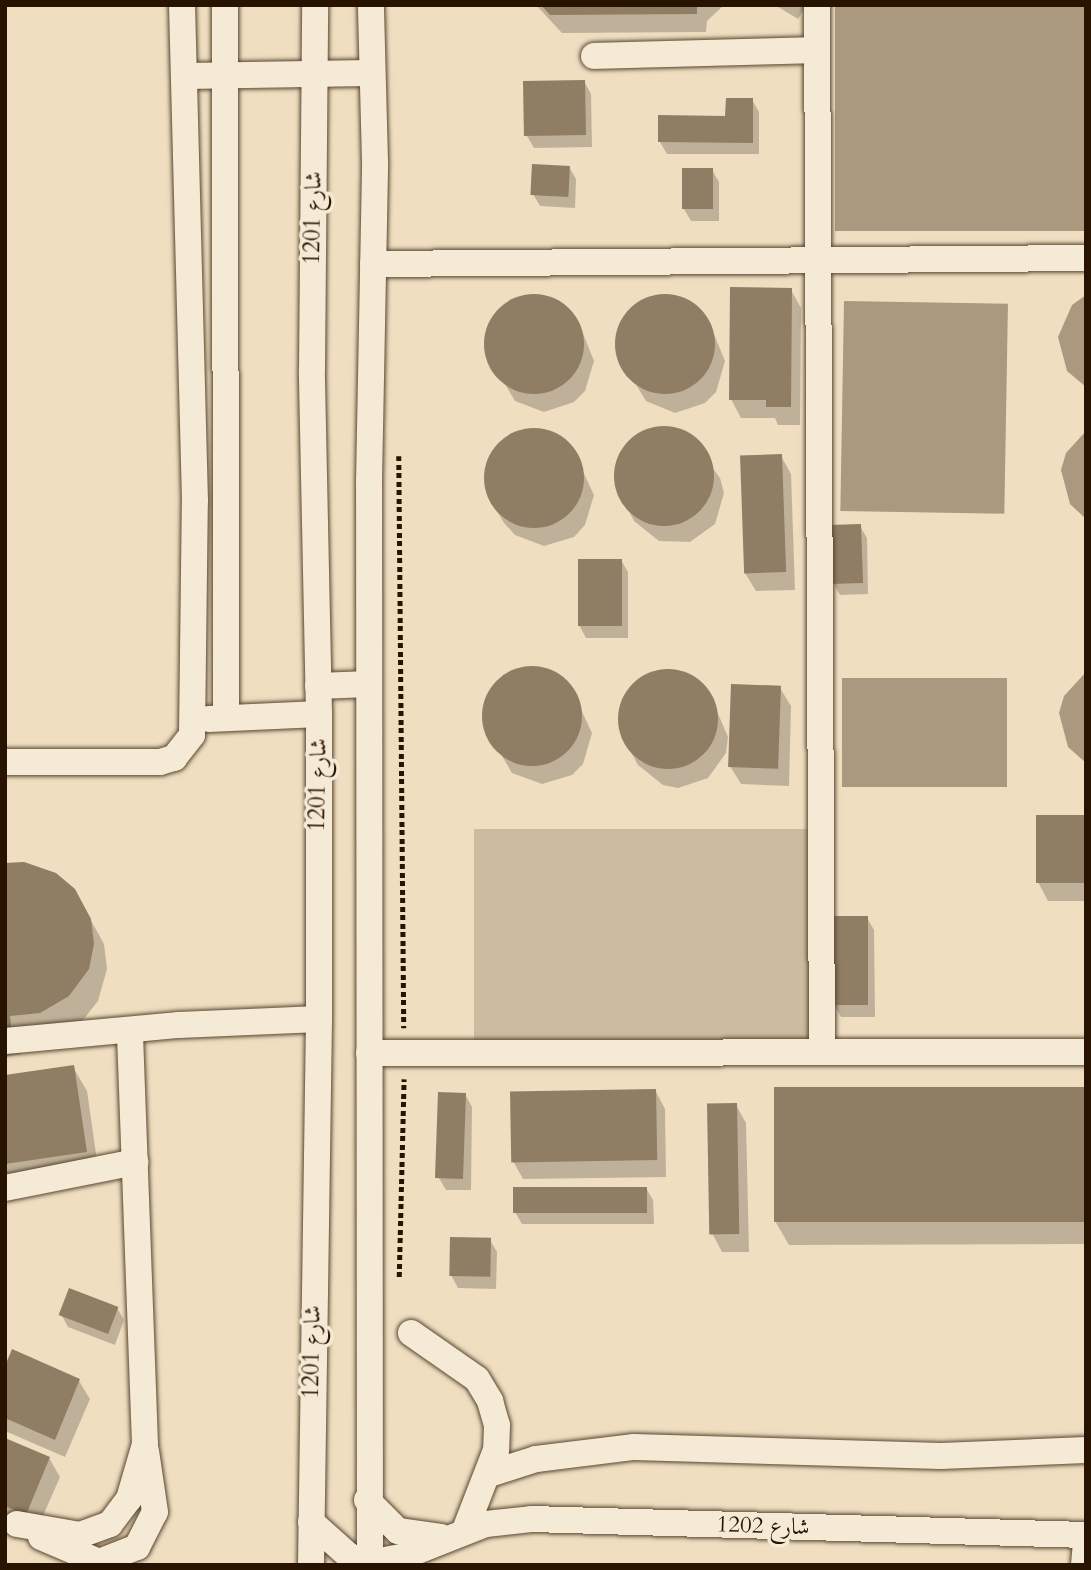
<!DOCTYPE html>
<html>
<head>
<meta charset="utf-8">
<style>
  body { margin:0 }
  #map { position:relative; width:1091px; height:1570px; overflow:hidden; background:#efdec0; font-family:Cardo,Amiri,serif }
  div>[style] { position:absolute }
  .green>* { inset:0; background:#cdbb9f; transform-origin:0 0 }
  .water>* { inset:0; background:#ab997f; transform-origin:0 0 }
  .shadow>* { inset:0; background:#0003 }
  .building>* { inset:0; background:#8f7d64; transform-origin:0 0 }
  .round { border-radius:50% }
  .path>* { height:4.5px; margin-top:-2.25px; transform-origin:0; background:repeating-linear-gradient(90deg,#271300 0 5px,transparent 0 8.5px) }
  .roads { filter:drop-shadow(0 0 2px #594630) drop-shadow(0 0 2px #594630) }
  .minor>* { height:26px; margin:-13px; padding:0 13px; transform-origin:13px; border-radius:13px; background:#f5ead6 }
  span { translate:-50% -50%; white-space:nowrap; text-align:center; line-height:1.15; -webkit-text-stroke:7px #f5ead6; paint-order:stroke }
  .street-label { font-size:23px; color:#271300 }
  .frame { position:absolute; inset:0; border:7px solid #271300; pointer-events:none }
</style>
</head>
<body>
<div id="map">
  <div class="green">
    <i style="left:474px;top:829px;width:343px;height:213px"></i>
  </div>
  <div class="water">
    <i style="left:835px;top:5px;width:251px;height:226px"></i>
    <i style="clip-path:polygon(1086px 295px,1086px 387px,1067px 371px,1058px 337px,1072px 305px)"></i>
    <i style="left:844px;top:301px;width:164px;height:210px;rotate:1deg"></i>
    <i style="clip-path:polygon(1086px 431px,1086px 519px,1070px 504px,1061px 470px,1066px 453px)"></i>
    <i style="clip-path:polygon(1086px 672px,1086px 763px,1068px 747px,1059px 713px,1064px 696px)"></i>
    <i style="left:1007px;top:678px;width:109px;height:165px;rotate:90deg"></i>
  </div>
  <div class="shadow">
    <i style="clip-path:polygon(536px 5px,724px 5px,707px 21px,706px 32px,562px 33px)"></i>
    <i style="clip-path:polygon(775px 5px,807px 5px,798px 19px)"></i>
    <i style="clip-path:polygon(584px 81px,591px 94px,592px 147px,534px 148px,527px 136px)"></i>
    <i style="clip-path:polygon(752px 100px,759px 112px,759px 154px,667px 154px,660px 142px,727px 118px)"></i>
    <i style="clip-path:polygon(569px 167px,576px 179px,575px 208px,540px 206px,533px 194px)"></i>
    <i style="clip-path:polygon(712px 170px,719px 182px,719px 221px,691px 221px,684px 209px)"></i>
    <i style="clip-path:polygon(791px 290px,801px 308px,800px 425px,778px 425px,775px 418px,741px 418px,731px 399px)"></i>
    <i style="clip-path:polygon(527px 295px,559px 301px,580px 326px,594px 361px,585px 391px,574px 402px,544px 412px,515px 401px,487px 354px,486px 338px,500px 310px)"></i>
    <i style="clip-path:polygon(658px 296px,690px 302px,711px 327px,725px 361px,716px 392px,705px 403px,675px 413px,646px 401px,618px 355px,617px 339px,631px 310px)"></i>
    <i style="clip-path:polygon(657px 428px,688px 434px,720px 478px,724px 493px,715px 524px,690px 542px,659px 541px,634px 521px,617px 487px,620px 455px,642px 433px)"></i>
    <i style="clip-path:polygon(527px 429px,543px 430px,571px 446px,594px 495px,585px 525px,574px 537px,544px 546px,515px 535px,504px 523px,493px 504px,485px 472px,499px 444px)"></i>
    <i style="clip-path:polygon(781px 456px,791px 474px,795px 590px,756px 591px,745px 573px)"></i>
    <i style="clip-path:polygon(860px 526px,867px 538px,868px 594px,840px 595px,833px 583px)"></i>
    <i style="clip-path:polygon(621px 560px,628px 572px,628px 638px,586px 638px,579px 625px)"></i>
    <i style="clip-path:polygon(525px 668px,557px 674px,569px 684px,592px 733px,583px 764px,572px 775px,542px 784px,512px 773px,485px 727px,484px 711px,497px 682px)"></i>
    <i style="clip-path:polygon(661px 671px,692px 678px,713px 702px,728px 737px,726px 753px,708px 778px,678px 788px,663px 785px,638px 765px,627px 745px,620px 714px,633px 686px)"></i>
    <i style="clip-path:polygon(780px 688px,791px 706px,789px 786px,741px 784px,730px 766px)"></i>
    <i style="clip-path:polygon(1086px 817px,1086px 901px,1048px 901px,1038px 882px)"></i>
    <i style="clip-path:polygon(5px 866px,88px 915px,104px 944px,107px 969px,98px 1001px,83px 1020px,54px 1037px,20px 1039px,22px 1054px,5px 1057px)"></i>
    <i style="clip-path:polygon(867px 918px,874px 930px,875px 1017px,841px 1017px,834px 1005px)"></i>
    <i style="clip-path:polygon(73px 1067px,87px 1091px,99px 1175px,5px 1189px,5px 1077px)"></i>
    <i style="clip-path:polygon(655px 1090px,665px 1109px,666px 1177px,523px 1179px,513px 1161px)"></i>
    <i style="clip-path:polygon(1086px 1090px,1086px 1244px,789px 1245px,775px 1221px)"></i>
    <i style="clip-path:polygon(465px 1094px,472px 1107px,471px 1190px,446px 1190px,439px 1178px)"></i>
    <i style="clip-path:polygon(736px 1105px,746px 1123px,749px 1252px,722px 1252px,712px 1233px)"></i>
    <i style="clip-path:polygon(646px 1188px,653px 1200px,654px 1224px,522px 1224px,515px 1212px)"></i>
    <i style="clip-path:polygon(490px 1240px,497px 1252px,496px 1289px,458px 1288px,451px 1275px)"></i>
    <i style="clip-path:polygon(117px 1308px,124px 1320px,115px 1345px,68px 1327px,61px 1314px)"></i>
    <i style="clip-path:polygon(5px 1370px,79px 1381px,90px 1399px,65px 1457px,5px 1431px)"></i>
    <i style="clip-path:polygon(5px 1440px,49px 1458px,60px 1477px,36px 1532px,5px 1519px)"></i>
  </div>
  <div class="building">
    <i style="clip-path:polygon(541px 5px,697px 5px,697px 14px,550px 15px)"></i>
    <i style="left:585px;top:80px;width:55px;height:62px;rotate:89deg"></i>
    <i style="clip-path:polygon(726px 98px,753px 98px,753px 143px,658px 142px,658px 115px,725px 116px)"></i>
    <i style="left:532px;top:164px;width:38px;height:31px;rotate:3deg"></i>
    <i style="left:682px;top:168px;width:31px;height:41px"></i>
    <i style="clip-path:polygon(730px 287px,792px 288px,791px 407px,766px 407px,766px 400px,729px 400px)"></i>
    <i class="round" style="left:484px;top:294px;width:100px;height:100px"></i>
    <i class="round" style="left:615px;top:294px;width:100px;height:100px"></i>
    <i class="round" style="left:614px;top:426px;width:100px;height:100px"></i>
    <i class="round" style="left:484px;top:428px;width:100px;height:100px"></i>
    <i style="left:782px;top:454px;width:118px;height:42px;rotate:88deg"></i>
    <i style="left:861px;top:524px;width:59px;height:32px;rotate:88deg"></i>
    <i style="left:578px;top:559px;width:44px;height:67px"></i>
    <i class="round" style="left:482px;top:666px;width:100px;height:100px"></i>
    <i class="round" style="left:618px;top:669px;width:100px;height:100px"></i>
    <i style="left:731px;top:684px;width:50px;height:83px;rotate:2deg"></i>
    <i style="left:1036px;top:815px;width:50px;height:68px"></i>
    <i style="clip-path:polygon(24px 862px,56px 873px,75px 889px,91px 919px,94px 944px,89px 969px,69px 996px,40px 1013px,10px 1016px,12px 1035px,5px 1037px,5px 863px)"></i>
    <i style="left:831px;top:916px;width:37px;height:89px"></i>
    <i style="clip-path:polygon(74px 1065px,87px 1152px,5px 1164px,5px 1075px)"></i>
    <i style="left:774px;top:1087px;width:312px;height:135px"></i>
    <i style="left:656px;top:1089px;width:71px;height:146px;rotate:89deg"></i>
    <i style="left:438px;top:1092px;width:28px;height:86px;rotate:2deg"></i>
    <i style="left:737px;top:1103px;width:131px;height:30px;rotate:89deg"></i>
    <i style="left:513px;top:1187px;width:134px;height:26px"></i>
    <i style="left:450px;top:1237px;width:41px;height:39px;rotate:1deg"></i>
    <i style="left:69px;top:1288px;width:53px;height:29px;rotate:21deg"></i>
    <i style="clip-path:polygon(12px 1349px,80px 1379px,55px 1440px,5px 1418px,5px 1366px)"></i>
    <i style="clip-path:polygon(5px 1438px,50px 1457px,26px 1515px,5px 1506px)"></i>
  </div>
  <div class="path">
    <i style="left:399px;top:456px;width:572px;rotate:89.5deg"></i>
    <i style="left:399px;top:1277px;width:198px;rotate:-88.6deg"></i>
  </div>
  <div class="roads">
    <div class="minor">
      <i style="left:225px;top:5px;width:713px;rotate:89.92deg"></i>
      <i style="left:817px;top:5px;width:1047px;rotate:89.73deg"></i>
      <i style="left:594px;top:56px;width:222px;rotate:-1.5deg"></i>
      <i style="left:184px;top:76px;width:187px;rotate:-0.9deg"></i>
      <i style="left:373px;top:264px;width:713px;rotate:-0.48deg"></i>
      <i style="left:318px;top:686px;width:51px;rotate:-2.2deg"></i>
      <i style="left:209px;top:719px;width:110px;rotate:-2.6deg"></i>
      <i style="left:5px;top:762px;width:155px"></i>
      <i style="left:160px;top:762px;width:15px;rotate:-16deg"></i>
      <i style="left:174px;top:758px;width:29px;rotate:-52deg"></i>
      <i style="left:192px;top:735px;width:234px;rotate:-89.3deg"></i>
      <i style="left:195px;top:501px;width:496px;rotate:-91.5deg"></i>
      <i style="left:5px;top:1041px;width:175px;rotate:-5.3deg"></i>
      <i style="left:179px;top:1025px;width:140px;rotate:-2.5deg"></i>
      <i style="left:369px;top:1053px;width:717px;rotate:-0.08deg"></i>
      <i style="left:5px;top:1188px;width:133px;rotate:-11.3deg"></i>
      <i style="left:411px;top:1333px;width:80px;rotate:34.9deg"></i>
      <i style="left:477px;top:1379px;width:26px;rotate:59deg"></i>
      <i style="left:490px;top:1401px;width:25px;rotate:74deg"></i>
      <i style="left:497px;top:1425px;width:25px;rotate:92deg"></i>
      <i style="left:496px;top:1450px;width:86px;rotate:111.2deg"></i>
      <i style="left:489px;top:1474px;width:49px;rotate:-17.7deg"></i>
      <i style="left:536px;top:1459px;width:99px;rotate:-7deg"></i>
      <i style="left:634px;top:1447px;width:307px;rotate:1.7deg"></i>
      <i style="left:941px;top:1456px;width:145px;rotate:-2.4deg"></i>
      <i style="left:367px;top:1500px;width:44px;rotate:45deg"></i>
      <i style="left:398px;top:1531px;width:43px;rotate:7.9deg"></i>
      <i style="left:311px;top:1522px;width:51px;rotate:41.8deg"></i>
      <i style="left:349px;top:1556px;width:22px;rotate:18deg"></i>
      <i style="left:370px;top:1563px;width:36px;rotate:-11deg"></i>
      <i style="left:405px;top:1556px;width:87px;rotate:-21.6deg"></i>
      <i style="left:486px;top:1524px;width:45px;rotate:-6.3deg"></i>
      <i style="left:531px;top:1519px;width:555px;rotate:1.65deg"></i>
      <i style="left:17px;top:1524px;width:64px;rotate:9.9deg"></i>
      <i style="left:80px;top:1535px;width:32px;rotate:-20deg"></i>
      <i style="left:110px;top:1524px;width:31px;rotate:-53deg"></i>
      <i style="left:129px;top:1499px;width:57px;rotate:-73.8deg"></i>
      <i style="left:145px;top:1444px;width:414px;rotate:-92.1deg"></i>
      <i style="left:41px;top:1537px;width:63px;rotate:23.3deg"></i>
      <i style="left:99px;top:1562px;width:41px;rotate:-21.5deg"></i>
      <i style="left:137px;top:1547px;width:39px;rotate:-63deg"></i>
      <i style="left:155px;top:1512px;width:62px;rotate:-98.4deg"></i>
      <i style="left:311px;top:1565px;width:546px;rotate:-89.16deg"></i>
      <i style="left:319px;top:1019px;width:305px;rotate:-90deg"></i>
      <i style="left:319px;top:714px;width:344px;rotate:-91.2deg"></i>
      <i style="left:312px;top:370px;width:365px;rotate:-89.5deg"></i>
      <i style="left:370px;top:1565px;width:1083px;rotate:-90.05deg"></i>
      <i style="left:369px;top:482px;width:320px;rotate:-88.9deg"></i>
      <i style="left:375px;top:162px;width:157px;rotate:-91.5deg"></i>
      <i style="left:1084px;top:1565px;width:24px;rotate:-85deg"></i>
    </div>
  </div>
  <div class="street-label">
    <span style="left:313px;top:218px;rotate:-89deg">شارع 1201</span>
    <span style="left:318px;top:785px;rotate:-89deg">شارع 1201</span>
    <span style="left:312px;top:1352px;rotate:-89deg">شارع 1201</span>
    <span style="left:763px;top:1526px;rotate:2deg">شارع 1202</span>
  </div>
  <div class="frame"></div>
</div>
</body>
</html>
